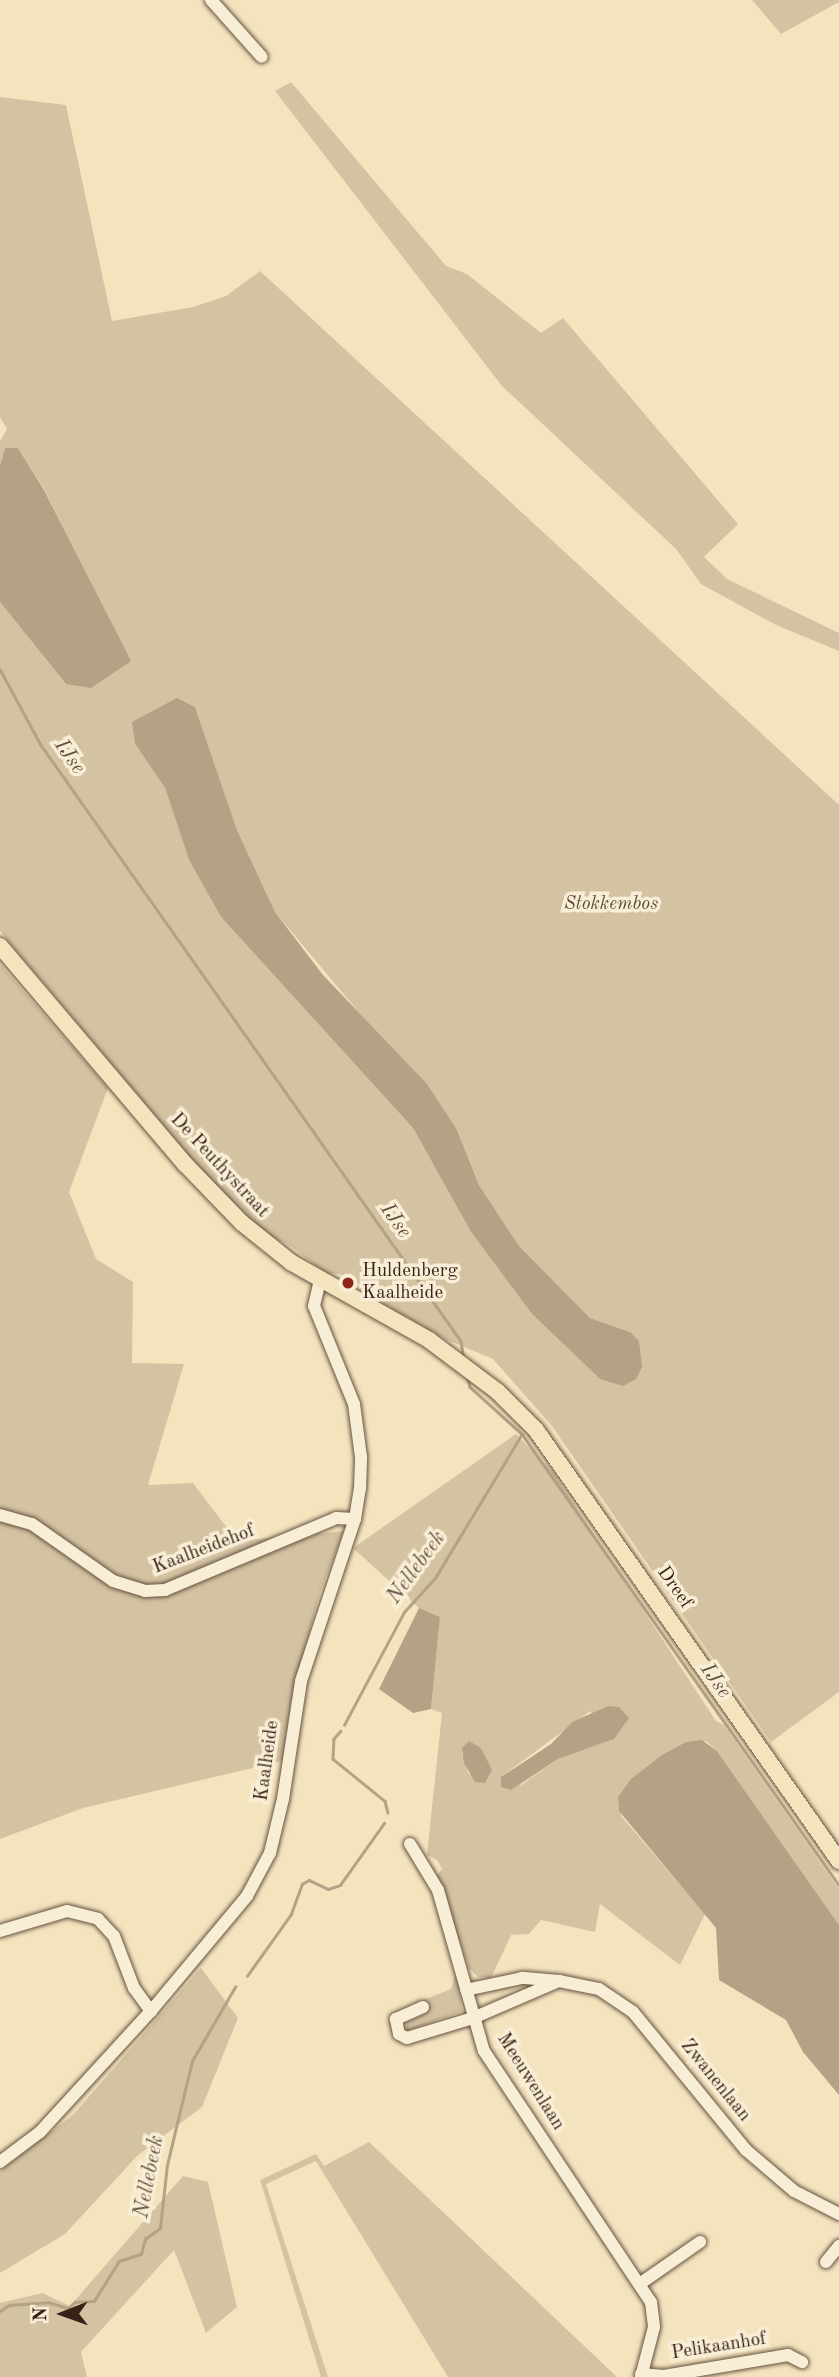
<!DOCTYPE html>
<html>
<head>
<meta charset="utf-8">
<style>
  body { margin:0 }
  #map { position:relative; width:839px; height:2377px; overflow:hidden; background:#f4e4be; font-family:"Old Standard TT",serif }
  div>[style] { position:absolute }
  .green>* { inset:0; background:#d4c3a2 }
  .water>* { inset:0; background:#b3a285 }
  .stream>* { height:2.5px; margin:-1.25px; padding:0 1.25px; transform-origin:1.25px; border-radius:1.25px; background:#b3a285 }
  .roads { filter:drop-shadow(0 0 2px #665241) drop-shadow(0 0 2px #665241) }
  .minor>* { height:12px; margin:-6px; padding:0 6px; transform-origin:6px; border-radius:6px; background:#f8edd5 }
  .major>* { height:16px; margin:-8px; padding:0 8px; transform-origin:8px; border-radius:8px; background:#f4e4be }
  .dots>* { width:19px; height:19px; translate:-50% -50%; box-sizing:border-box; border:4px solid #f8edd5; border-radius:50% }
  span { translate:-50% -50%; white-space:nowrap; text-align:center; line-height:1.15; -webkit-text-stroke:7px #f8edd5; paint-order:stroke }
  .park-label { font-size:19px; color:#5e4a3a; font-style:italic }
  .street-label { font-size:19px; color:#362217 }
  .poi-label { font-size:19px; color:#362217 }
  .left { translate:0 -50%; text-align:left }
  .water-label { font-size:21px; color:#624f3e; font-style:italic }
  .north { position:absolute; left:28px; top:2279px; width:70px; height:70px; -webkit-text-stroke:5px #f8edd5; paint-order:stroke; rotate:269deg; font-size:19px; font-weight:700; line-height:28px; text-align:center; color:#362217 }
  .north::after { content:''; display:block; margin:auto; width:24px; height:32px; background:#362217; clip-path:polygon(50% 0,100% 100%,50% 72%,0 100%) }
</style>
</head>
<body>
<div id="map">
  <div class="green">
    <i style="clip-path:polygon(752px 0,839px 0,839px 2px,781px 34px)"></i>
    <i style="clip-path:polygon(291px 82px,446px 266px,467px 274px,541px 333px,563px 318px,738px 524px,704px 557px,727px 579px,839px 633px,839px 651px,776px 625px,701px 584px,676px 549px,502px 386px,275px 91px)"></i>
    <i style="clip-path:polygon(evenodd,0 97px,66px 105px,112px 321px,193px 307px,226px 296px,260px 271px,839px 805px,839px 1692px,771px 1742px,552px 1426px,493px 1359px,445px 1339px,384px 1304px,374px 1292px,340px 1274px,326px 1273px,289px 1245px,264px 1233px,210px 1181px,0 931px,0 602px,66px 684px,130px 661px,44px 489px,18px 448px,5px 449px,0 466px,0 441px,7px 429px,0 417px,0 97px,195px 707px,237px 830px,275px 912px,457px 1130px,479px 1185px,519px 1246px,590px 1318px,630px 1332px,600px 1379px,532px 1314px,471px 1232px,413px 1128px,221px 917px,189px 860px,165px 788px,135px 744px,133px 722px,151px 713px,195px 707px)"></i>
    <i style="clip-path:polygon(0 964px,108px 1088px,69px 1192px,96px 1259px,133px 1282px,132px 1363px,184px 1364px,148px 1485px,193px 1483px,237px 1541px,344px 1531px,320px 1592px,291px 1701px,282px 1761px,83px 1808px,0 1839px)"></i>
    <i style="clip-path:polygon(evenodd,516px 1434px,553px 1472px,716px 1721px,724px 1725px,839px 1889px,839px 1925px,717px 1751px,706px 1741px,686px 1742px,631px 1779px,618px 1804px,622px 1817px,705px 1914px,680px 1965px,600px 1904px,595px 1932px,541px 1920px,529px 1934px,511px 1935px,491px 1978px,478px 1977px,469px 1968px,437px 1875px,442px 1869px,437px 1860px,427px 1855px,442px 1713px,431px 1709px,440px 1617px,419px 1608px,353px 1548px,516px 1434px,590px 1711px,613px 1739px,558px 1759px,521px 1785px,501px 1777px,590px 1711px,516px 1434px,481px 1748px,484px 1761px,469px 1775px,462px 1752px,481px 1748px)"></i>
    <i style="clip-path:polygon(201px 1968px,238px 2018px,202px 2107px,138px 2155px,65px 2234px,0 2273px,0 2171px,73px 2115px)"></i>
    <i style="clip-path:polygon(456px 1973px,462px 2011px,407px 2031px,407px 2022px,426px 2014px,423px 2000px,451px 1989px)"></i>
    <i style="clip-path:polygon(369px 2142px,617px 2377px,448px 2377px,316px 2161px,266px 2184px,328px 2377px,321px 2377px,260px 2180px,316px 2154px,324px 2166px)"></i>
    <i style="clip-path:polygon(183px 2176px,208px 2182px,237px 2307px,206px 2333px,174px 2250px,81px 2352px,87px 2377px,0 2377px,0 2303px,42px 2293px,70px 2306px)"></i>
  </div>
  <div class="water">
    <i style="clip-path:polygon(5px 448px,18px 448px,44px 490px,131px 661px,91px 688px,66px 684px,0 602px,0 466px)"></i>
    <i style="clip-path:polygon(177px 698px,195px 707px,237px 830px,275px 912px,323px 975px,427px 1084px,457px 1130px,479px 1185px,519px 1246px,590px 1318px,630px 1332px,639px 1341px,642px 1367px,636px 1379px,623px 1386px,600px 1379px,532px 1314px,471px 1232px,413px 1128px,221px 917px,189px 860px,165px 788px,135px 744px,132px 722px)"></i>
    <i style="clip-path:polygon(419px 1608px,440px 1617px,431px 1709px,413px 1713px,379px 1689px)"></i>
    <i style="clip-path:polygon(608px 1706px,619px 1707px,629px 1718px,614px 1739px,558px 1759px,511px 1790px,501px 1787px,501px 1777px,551px 1744px,572px 1722px)"></i>
    <i style="clip-path:polygon(702px 1740px,717px 1751px,839px 1925px,839px 2095px,803px 2052px,786px 2020px,719px 1980px,716px 1928px,619px 1811px,618px 1797px,631px 1779px,662px 1755px,686px 1742px)"></i>
    <i style="clip-path:polygon(469px 1741px,481px 1748px,492px 1770px,485px 1783px,475px 1782px,464px 1763px,462px 1748px)"></i>
  </div>
  <div class="stream">
    <i style="left:0;top:669px;width:86px;rotate:61.7deg"></i>
    <i style="left:41px;top:745px;width:729px;rotate:54.83deg"></i>
    <i style="left:461px;top:1341px;width:18px;rotate:81deg"></i>
    <i style="left:468px;top:1379px;width:8px;rotate:76deg"></i>
    <i style="left:470px;top:1387px;width:70px;rotate:42.1deg"></i>
    <i style="left:522px;top:1434px;width:551px;rotate:54.9deg"></i>
    <i style="left:344px;top:1725px;width:128px;rotate:-62deg"></i>
    <i style="left:404px;top:1612px;width:46px;rotate:-47.6deg"></i>
    <i style="left:435px;top:1578px;width:168px;rotate:-58.9deg"></i>
    <i style="left:341px;top:1731px;width:11px;rotate:131deg"></i>
    <i style="left:334px;top:1739px;width:20px;rotate:93deg"></i>
    <i style="left:333px;top:1759px;width:67px;rotate:38.9deg"></i>
    <i style="left:385px;top:1801px;width:12px;rotate:76deg"></i>
    <i style="left:247px;top:1976px;width:76px;rotate:-54.6deg"></i>
    <i style="left:291px;top:1914px;width:32px;rotate:-70deg"></i>
    <i style="left:302px;top:1884px;width:8px;rotate:-30deg"></i>
    <i style="left:309px;top:1880px;width:21px;rotate:25deg"></i>
    <i style="left:328px;top:1889px;width:13px;rotate:-18deg"></i>
    <i style="left:340px;top:1885px;width:76px;rotate:-54.6deg"></i>
    <i style="left:0;top:2311px;width:11px;rotate:-34deg"></i>
    <i style="left:9px;top:2305px;width:39px;rotate:-4deg"></i>
    <i style="left:48px;top:2302px;width:21px;rotate:17deg"></i>
    <i style="left:68px;top:2308px;width:9px;rotate:-41deg"></i>
    <i style="left:75px;top:2302px;width:19px;rotate:-3deg"></i>
    <i style="left:94px;top:2301px;width:47px;rotate:-58deg"></i>
    <i style="left:119px;top:2261px;width:23px;rotate:-18deg"></i>
    <i style="left:141px;top:2254px;width:16px;rotate:-75deg"></i>
    <i style="left:145px;top:2239px;width:19px;rotate:-36deg"></i>
    <i style="left:160px;top:2228px;width:63px;rotate:-83.7deg"></i>
    <i style="left:167px;top:2165px;width:107px;rotate:-76.5deg"></i>
    <i style="left:192px;top:2061px;width:86px;rotate:-59.8deg"></i>
  </div>
  <div class="roads">
    <div class="minor">
      <i style="left:211px;top:0;width:76px;rotate:48.2deg"></i>
      <i style="left:0;top:1515px;width:33px;rotate:16deg"></i>
      <i style="left:32px;top:1524px;width:99px;rotate:35.1deg"></i>
      <i style="left:113px;top:1581px;width:34px;rotate:17deg"></i>
      <i style="left:145px;top:1591px;width:20px;rotate:-3deg"></i>
      <i style="left:165px;top:1590px;width:186px;rotate:-22.8deg"></i>
      <i style="left:336px;top:1518px;width:19px;rotate:3deg"></i>
      <i style="left:410px;top:1844px;width:54px;rotate:58.7deg"></i>
      <i style="left:438px;top:1890px;width:167px;rotate:74.1deg"></i>
      <i style="left:484px;top:2051px;width:301px;rotate:56.4deg"></i>
      <i style="left:651px;top:2302px;width:25px;rotate:83deg"></i>
      <i style="left:654px;top:2327px;width:52px;rotate:104.6deg"></i>
      <i style="left:0;top:1931px;width:70px;rotate:-16.6deg"></i>
      <i style="left:67px;top:1911px;width:32px;rotate:14deg"></i>
      <i style="left:98px;top:1919px;width:23px;rotate:47deg"></i>
      <i style="left:114px;top:1936px;width:56px;rotate:69deg"></i>
      <i style="left:134px;top:1988px;width:29px;rotate:54deg"></i>
      <i style="left:559px;top:1981px;width:41px;rotate:11.3deg"></i>
      <i style="left:599px;top:1989px;width:41px;rotate:34.1deg"></i>
      <i style="left:633px;top:2012px;width:178px;rotate:50.7deg"></i>
      <i style="left:746px;top:2150px;width:63px;rotate:40.5deg"></i>
      <i style="left:794px;top:2191px;width:51px;rotate:27.1deg"></i>
      <i style="left:423px;top:2007px;width:30px;rotate:156deg"></i>
      <i style="left:396px;top:2019px;width:15px;rotate:79deg"></i>
      <i style="left:399px;top:2034px;width:9px;rotate:27deg"></i>
      <i style="left:407px;top:2038px;width:69px;rotate:-16.9deg"></i>
      <i style="left:473px;top:2018px;width:94px;rotate:-23.3deg"></i>
      <i style="left:559px;top:1981px;width:37px;rotate:-175deg"></i>
      <i style="left:522px;top:1978px;width:57px;rotate:167.9deg"></i>
      <i style="left:0;top:2162px;width:50px;rotate:-36.9deg"></i>
      <i style="left:40px;top:2132px;width:164px;rotate:-47.5deg"></i>
      <i style="left:151px;top:2011px;width:150px;rotate:-50.1deg"></i>
      <i style="left:247px;top:1896px;width:49px;rotate:-61.9deg"></i>
      <i style="left:270px;top:1853px;width:56px;rotate:-76.5deg"></i>
      <i style="left:283px;top:1799px;width:119px;rotate:-81.3deg"></i>
      <i style="left:301px;top:1681px;width:171px;rotate:-71.6deg"></i>
      <i style="left:355px;top:1519px;width:30px;rotate:-81deg"></i>
      <i style="left:360px;top:1489px;width:32px;rotate:-88deg"></i>
      <i style="left:361px;top:1457px;width:53px;rotate:-97.5deg"></i>
      <i style="left:354px;top:1404px;width:106px;rotate:-112.2deg"></i>
      <i style="left:314px;top:1306px;width:26px;rotate:-77deg"></i>
      <i style="left:826px;top:2262px;width:21px;rotate:-51deg"></i>
      <i style="left:641px;top:2283px;width:72px;rotate:-34.8deg"></i>
      <i style="left:641px;top:2374px;width:23px;rotate:5deg"></i>
      <i style="left:664px;top:2376px;width:126px;rotate:-9.6deg"></i>
      <i style="left:788px;top:2355px;width:16px;rotate:27deg"></i>
    </div>
    <div class="major">
      <i style="left:0;top:946px;width:286px;rotate:49.7deg"></i>
      <i style="left:185px;top:1164px;width:82px;rotate:46deg"></i>
      <i style="left:242px;top:1223px;width:64px;rotate:38.7deg"></i>
      <i style="left:292px;top:1263px;width:157px;rotate:29.3deg"></i>
      <i style="left:429px;top:1340px;width:85px;rotate:36.9deg"></i>
      <i style="left:497px;top:1391px;width:55px;rotate:45deg"></i>
      <i style="left:536px;top:1430px;width:527px;rotate:54.89deg"></i>
    </div>
  </div>
  <div class="dots">
    <i style="left:348px;top:1283px;background:#8f2418"></i>
  </div>
  <div class="park-label">
    <span style="left:611px;top:905px">Stokkembos</span>
  </div>
  <div class="street-label">
    <span style="left:219px;top:1166px;rotate:47deg">De Peuthystraat</span>
    <span style="left:204px;top:1550px;rotate:-21deg">Kaalheidehof</span>
    <span style="left:674px;top:1588px;rotate:55deg">Dreef</span>
    <span style="left:268px;top:1761px;rotate:-82deg">Kaalheide</span>
    <span style="left:715px;top:2081px;rotate:51deg">Zwanenlaan</span>
    <span style="left:530px;top:2082px;rotate:58deg">Meeuwenlaan</span>
    <span style="left:719px;top:2347px;rotate:-9deg">Pelikaanhof</span>
  </div>
  <div class="poi-label">
    <span class="left" style="left:362px;top:1283px">Huldenberg<br>Kaalheide</span>
  </div>
  <div class="water-label">
    <span style="left:69px;top:757px;rotate:55deg">IJse</span>
    <span style="left:395px;top:1221px;rotate:55deg">IJse</span>
    <span style="left:417px;top:1568px;rotate:-54deg">Nellebeek</span>
    <span style="left:715px;top:1681px;rotate:55deg">IJse</span>
    <span style="left:150px;top:2177px;rotate:-79deg">Nellebeek</span>
  </div>
  <div class="north">N</div>
</div>
</body>
</html>
